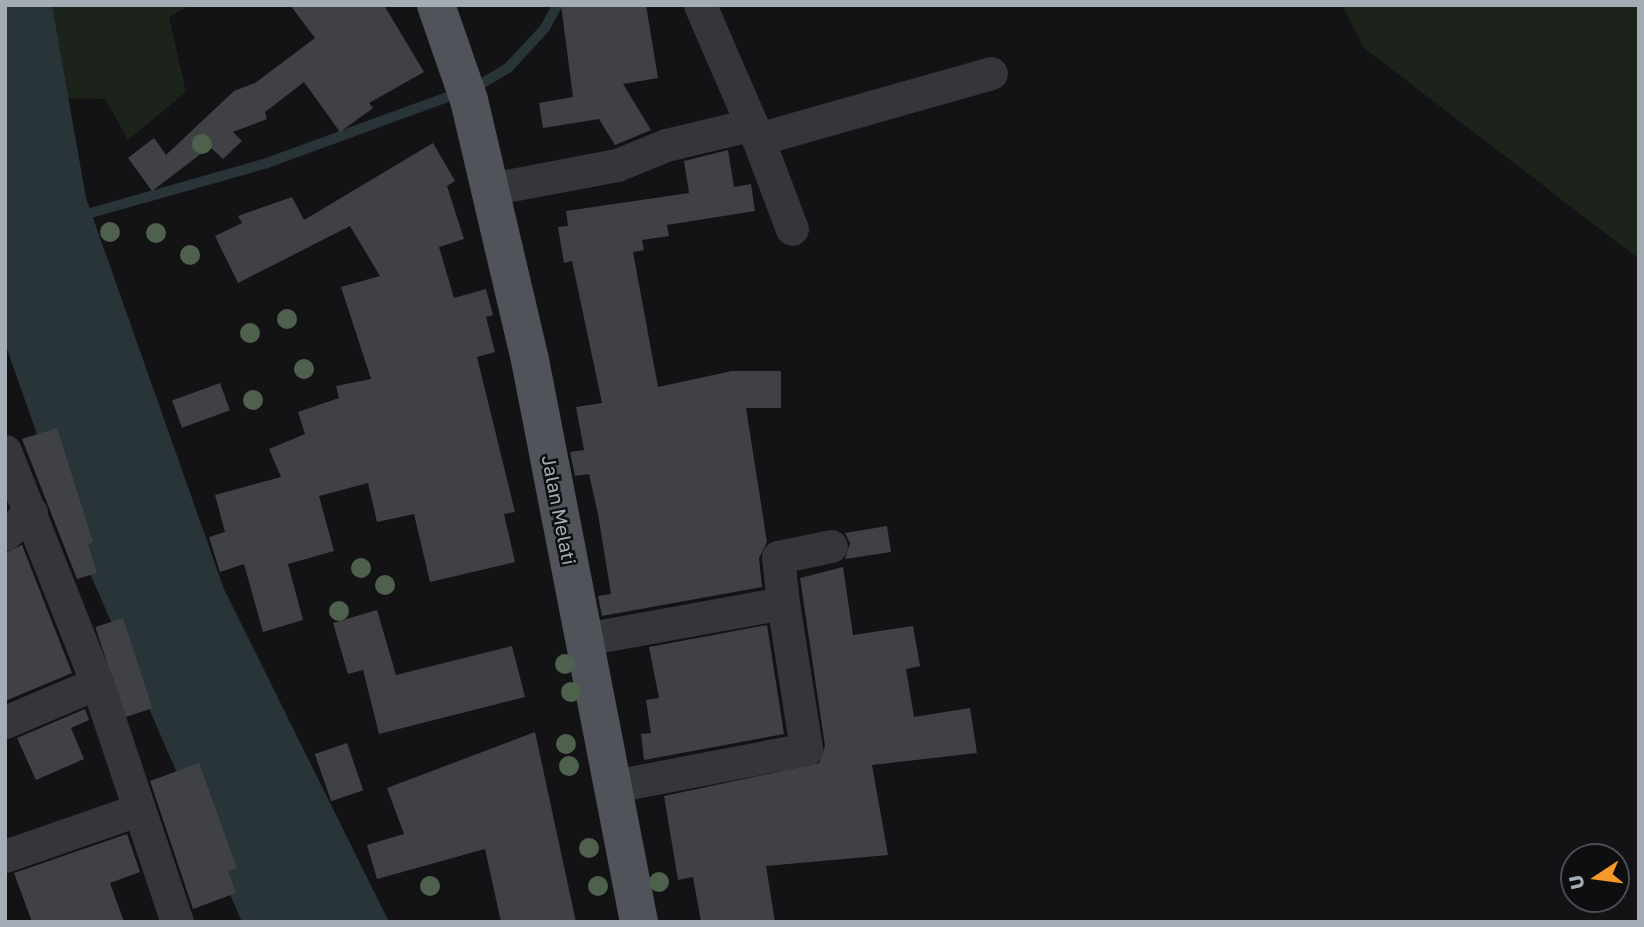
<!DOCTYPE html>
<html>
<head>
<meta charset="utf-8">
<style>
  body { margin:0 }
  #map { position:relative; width:1644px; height:927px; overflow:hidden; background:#131315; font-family:"Golos Text",sans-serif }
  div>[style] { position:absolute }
  .green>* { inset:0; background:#1b231b }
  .water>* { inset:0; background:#293439 }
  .stream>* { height:10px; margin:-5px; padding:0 5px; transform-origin:5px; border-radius:5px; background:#293439 }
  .building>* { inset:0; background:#3f4145; transform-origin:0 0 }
  .minor>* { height:33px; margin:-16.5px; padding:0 16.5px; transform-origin:16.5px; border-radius:16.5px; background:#34363a }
  .major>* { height:38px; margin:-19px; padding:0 19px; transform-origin:19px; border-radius:19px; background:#505359 }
  .trees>* { width:20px; height:20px; margin:-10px; border-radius:50%; background:#4d614d }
  span { translate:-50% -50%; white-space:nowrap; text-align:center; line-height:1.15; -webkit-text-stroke:5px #0e0e10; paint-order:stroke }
  .street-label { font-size:19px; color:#a4acb6 }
  .frame { position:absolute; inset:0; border:7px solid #a4acb6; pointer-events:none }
  .north { position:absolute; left:1560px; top:843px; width:70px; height:70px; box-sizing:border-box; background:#0e0e10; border:2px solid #4a4d52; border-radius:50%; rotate:257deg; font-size:19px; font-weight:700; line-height:28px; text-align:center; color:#a4acb6 }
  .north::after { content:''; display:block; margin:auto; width:24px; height:32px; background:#f79929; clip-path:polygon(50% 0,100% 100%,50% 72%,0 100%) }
</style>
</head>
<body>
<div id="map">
  <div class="green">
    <i style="clip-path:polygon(41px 5px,190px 5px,169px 17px,186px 92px,128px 140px,105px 99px,55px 98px)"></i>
    <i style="clip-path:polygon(1342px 5px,1639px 5px,1639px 259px,1364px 48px)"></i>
  </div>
  <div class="water">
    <i style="clip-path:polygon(5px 5px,52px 5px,86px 198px,224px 589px,389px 922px,242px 922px,68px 523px,5px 343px)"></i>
  </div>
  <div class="stream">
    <i style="left:473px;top:89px;width:41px;rotate:-31deg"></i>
    <i style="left:508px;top:68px;width:54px;rotate:-47.2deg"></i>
    <i style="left:545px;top:28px;width:26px;rotate:-62deg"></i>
    <i style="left:80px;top:216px;width:194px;rotate:-15.8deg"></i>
    <i style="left:267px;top:163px;width:203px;rotate:-20.1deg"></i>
  </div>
  <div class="building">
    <i style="clip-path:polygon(290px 5px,384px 5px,424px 72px,369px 103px,373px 108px,340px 132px,304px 82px,265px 112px,267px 119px,233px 132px,242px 141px,223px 159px,210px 147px,152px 191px,128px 158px,154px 138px,166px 155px,234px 91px,255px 83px,315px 38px)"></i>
    <i style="clip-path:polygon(561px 5px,646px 5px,658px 78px,623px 84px,651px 130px,615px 145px,599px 119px,543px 128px,539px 103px,573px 97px)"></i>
    <i style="clip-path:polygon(433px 143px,455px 181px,447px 186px,464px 239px,439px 247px,454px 298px,486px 289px,493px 315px,486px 317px,495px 352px,477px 357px,515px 512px,504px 514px,515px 562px,430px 582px,414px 514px,377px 522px,368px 483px,319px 496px,334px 551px,288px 564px,303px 620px,263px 632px,244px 564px,220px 572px,209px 537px,225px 532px,215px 495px,281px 477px,269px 449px,305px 434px,298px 412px,339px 398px,336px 386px,371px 379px,341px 287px,380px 276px,350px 226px,238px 283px,215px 236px,242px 223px,238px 216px,292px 197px,304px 220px)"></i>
    <i style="clip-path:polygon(728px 150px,734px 187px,751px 184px,755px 211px,667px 225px,669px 236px,642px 240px,644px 250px,633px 252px,658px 387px,732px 371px,781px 371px,781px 408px,746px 408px,767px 542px,759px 558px,762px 587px,602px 616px,598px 596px,611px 594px,598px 514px,589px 474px,575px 476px,570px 452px,584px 450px,576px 407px,602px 403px,572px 261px,564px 263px,558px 227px,568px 226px,566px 211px,689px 193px,684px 161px)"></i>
    <i style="left:220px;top:383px;width:29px;height:51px;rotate:70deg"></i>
    <i style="clip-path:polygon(57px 428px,93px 542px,88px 544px,97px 573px,77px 579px,22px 439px)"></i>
    <i style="clip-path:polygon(887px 526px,891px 552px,845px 559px,850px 543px,845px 533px)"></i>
    <i style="clip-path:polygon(22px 545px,72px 673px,5px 701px,5px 553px)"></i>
    <i style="clip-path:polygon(843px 567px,853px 635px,913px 626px,920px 666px,906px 669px,914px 717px,970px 708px,977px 753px,872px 765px,888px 855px,766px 866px,775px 922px,701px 922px,693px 877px,678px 880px,664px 796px,819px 763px,825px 746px,800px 578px)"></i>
    <i style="clip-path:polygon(377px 610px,396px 675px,512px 646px,525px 697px,379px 734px,363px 670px,348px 674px,333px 623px)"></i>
    <i style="left:123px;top:618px;width:95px;height:29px;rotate:72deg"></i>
    <i style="clip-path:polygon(767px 625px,784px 734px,644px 760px,641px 734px,651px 733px,646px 700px,659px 698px,649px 647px)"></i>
    <i style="clip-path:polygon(85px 709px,89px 720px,71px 728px,84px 759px,36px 780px,17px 738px)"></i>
    <i style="clip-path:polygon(535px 732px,576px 922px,501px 922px,485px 849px,377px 879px,367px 845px,404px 834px,387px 788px)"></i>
    <i style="left:347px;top:743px;width:50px;height:34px;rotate:71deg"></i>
    <i style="clip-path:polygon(199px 763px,237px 868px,228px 871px,236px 893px,193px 909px,150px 781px)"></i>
    <i style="clip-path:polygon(127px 834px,140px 872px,110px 883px,124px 922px,32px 922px,14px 873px)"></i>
  </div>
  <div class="minor">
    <i style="left:700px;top:5px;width:146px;rotate:66.6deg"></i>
    <i style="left:758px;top:139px;width:242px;rotate:-15.8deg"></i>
    <i style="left:758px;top:139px;width:96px;rotate:69.3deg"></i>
    <i style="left:490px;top:189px;width:129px;rotate:-10.7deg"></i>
    <i style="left:617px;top:165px;width:53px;rotate:-22.2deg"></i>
    <i style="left:666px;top:145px;width:86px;rotate:-13.4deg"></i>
    <i style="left:5px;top:451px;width:250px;rotate:68.4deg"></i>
    <i style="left:97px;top:683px;width:252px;rotate:71.5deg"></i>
    <i style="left:5px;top:534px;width:34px;rotate:-40deg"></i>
    <i style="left:783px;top:603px;width:46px;rotate:-96.2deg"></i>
    <i style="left:778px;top:557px;width:54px;rotate:-11.7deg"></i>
    <i style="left:585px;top:639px;width:201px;rotate:-10.3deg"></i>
    <i style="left:783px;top:603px;width:148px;rotate:81deg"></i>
    <i style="left:806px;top:749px;width:197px;rotate:169.1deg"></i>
    <i style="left:5px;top:722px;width:100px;rotate:-23deg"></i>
    <i style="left:5px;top:856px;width:140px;rotate:-19.2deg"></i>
  </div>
  <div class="major">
    <i style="left:436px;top:5px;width:101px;rotate:70.8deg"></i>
    <i style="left:469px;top:100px;width:267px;rotate:76.8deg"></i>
    <i style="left:530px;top:360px;width:572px;rotate:79.02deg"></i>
  </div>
  <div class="trees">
    <i style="left:202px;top:144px"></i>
    <i style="left:110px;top:232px"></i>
    <i style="left:156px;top:233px"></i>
    <i style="left:190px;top:255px"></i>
    <i style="left:287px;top:319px"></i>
    <i style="left:250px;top:333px"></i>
    <i style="left:304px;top:369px"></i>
    <i style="left:253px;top:400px"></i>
    <i style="left:361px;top:568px"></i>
    <i style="left:385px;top:585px"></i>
    <i style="left:339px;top:611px"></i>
    <i style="left:565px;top:664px"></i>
    <i style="left:571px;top:692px"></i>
    <i style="left:566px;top:744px"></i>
    <i style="left:569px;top:766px"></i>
    <i style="left:589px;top:848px"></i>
    <i style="left:659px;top:882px"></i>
    <i style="left:430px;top:886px"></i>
    <i style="left:598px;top:886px"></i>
  </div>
  <div class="street-label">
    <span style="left:559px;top:510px;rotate:79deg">Jalan Melati</span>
  </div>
  <div class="frame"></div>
  <div class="north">U</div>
</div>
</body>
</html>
